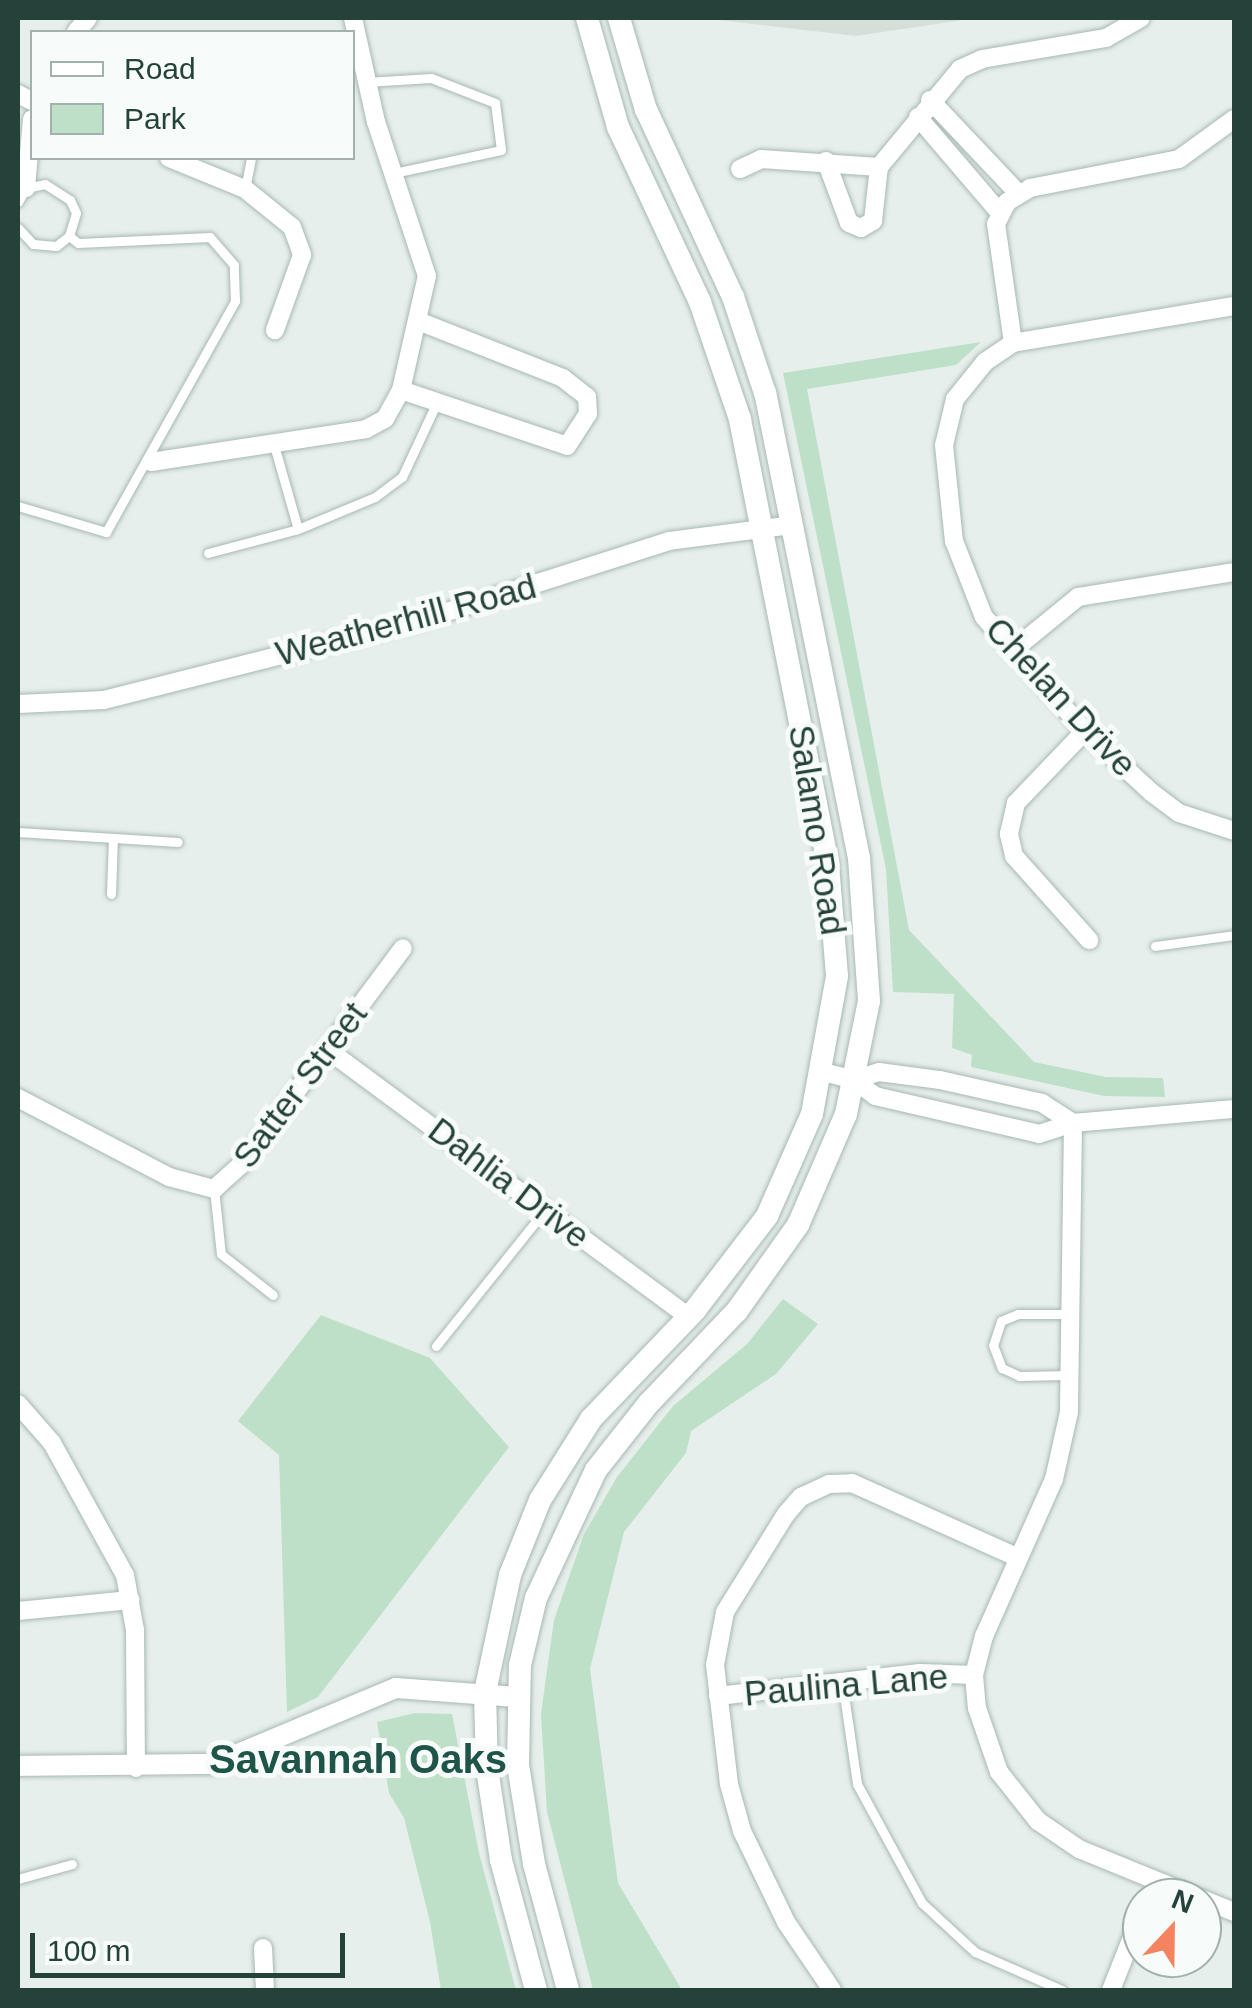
<!DOCTYPE html>
<html>
<head>
<meta charset="utf-8">
<style>
  body { margin:0 }
  #map { position:relative; width:1252px; height:2008px; overflow:hidden; background:#e6efeb; font-family:Arial,sans-serif }
  div>[style] { position:absolute }
  .built>* { inset:0; background:#d4dfda }
  .green>* { inset:0; background:#bfe0c8 }
  .roads { filter:drop-shadow(0 0 2px #a8b8b2) drop-shadow(0 0 2px #a8b8b2) }
  .service>* { height:9px; margin:-4.5px; padding:0 4.5px; transform-origin:4.5px; border-radius:4.5px; background:#fff }
  .minor>* { height:18px; margin:-9px; padding:0 9px; transform-origin:9px; border-radius:9px; background:#fff }
  .tertiary>* { height:20px; margin:-10px; padding:0 10px; transform-origin:10px; border-radius:10px; background:#fff }
  .secondary>* { height:22px; margin:-11px; padding:0 11px; transform-origin:11px; border-radius:11px; background:#fff }
  span { translate:-50% -50%; white-space:nowrap; text-align:center; line-height:1.15; -webkit-text-stroke:10px #f7fbf9; paint-order:stroke }
  .street-label { font-size:35px; color:#24423a }
  .quarter-label { font-size:40px; color:#1f5548; font-weight:700 }
  .frame { position:absolute; inset:0; border:20px solid #24423a; pointer-events:none }
  .legend { position:absolute; left:30px; top:30px; width:325px; height:130px; box-sizing:border-box; background:#f7fbf9; border:2px solid #a3b1ad; margin:0; padding:12px 18px; list-style:none; font-size:30px; color:#24423a }
  .legend li { display:flex; align-items:center; gap:20px; height:50px }
  .legend b { width:50px; border:2px solid #a3b1ad }
  .north { position:absolute; left:1122px; top:1878px; width:100px; height:100px; box-sizing:border-box; background:#f7fbf9; border:2px solid #a3b1ad; border-radius:50%; rotate:22deg; font-size:28px; font-weight:700; line-height:40px; text-align:center; color:#24423a }
  .north::after { content:''; display:block; margin:auto; width:35px; height:45px; background:#f4845f; clip-path:polygon(50% 0,100% 100%,50% 72%,0 100%) }
  .scale { position:absolute; left:30px; top:1933px; width:315px; height:45px; box-sizing:border-box; border:5px solid #24423a; border-top:0; padding-left:12px; font-size:30px; line-height:35px; white-space:nowrap; color:#24423a; -webkit-text-stroke:8px #f7fbf9; paint-order:stroke }
</style>
</head>
<body>
<div id="map">
  <div class="built">
    <i style="clip-path:polygon(703px 18px,976px 18px,856px 36px)"></i>
  </div>
  <div class="green">
    <i style="clip-path:polygon(981px 342px,956px 365px,807px 389px,909px 930px,1034px 1062px,1106px 1077px,1163px 1078px,1165px 1097px,1104px 1096px,971px 1067px,972px 1055px,952px 1048px,954px 994px,893px 992px,886px 869px,783px 373px)"></i>
    <i style="clip-path:polygon(783px 1299px,818px 1324px,776px 1374px,691px 1431px,686px 1453px,624px 1532px,590px 1669px,618px 1883px,682px 1990px,593px 1990px,547px 1812px,541px 1714px,554px 1620px,584px 1534px,617px 1477px,673px 1406px,747px 1344px)"></i>
    <i style="clip-path:polygon(321px 1315px,430px 1358px,509px 1447px,318px 1697px,287px 1712px,279px 1455px,238px 1421px)"></i>
    <i style="clip-path:polygon(415px 1713px,452px 1714px,479px 1853px,516px 1990px,441px 1990px,430px 1922px,404px 1818px,389px 1793px,377px 1722px)"></i>
  </div>
  <div class="roads">
    <div class="service">
      <i style="left:366px;top:82px;width:65px;rotate:-3.5deg"></i>
      <i style="left:431px;top:78px;width:69px;rotate:21.3deg"></i>
      <i style="left:495px;top:103px;width:47px;rotate:82.7deg"></i>
      <i style="left:501px;top:150px;width:109px;rotate:167.9deg"></i>
      <i style="left:245px;top:189px;width:32px;rotate:-79deg"></i>
      <i style="left:18px;top:202px;width:16px;rotate:-60deg"></i>
      <i style="left:26px;top:188px;width:19px;rotate:-12deg"></i>
      <i style="left:45px;top:184px;width:30px;rotate:33deg"></i>
      <i style="left:70px;top:200px;width:14px;rotate:65deg"></i>
      <i style="left:76px;top:213px;width:24px;rotate:107deg"></i>
      <i style="left:69px;top:236px;width:16px;rotate:142deg"></i>
      <i style="left:56px;top:246px;width:23px;rotate:-175deg"></i>
      <i style="left:33px;top:244px;width:22px;rotate:-133deg"></i>
      <i style="left:274px;top:445px;width:87px;rotate:74.1deg"></i>
      <i style="left:18px;top:506px;width:92px;rotate:16.5deg"></i>
      <i style="left:106px;top:532px;width:265px;rotate:-60.8deg"></i>
      <i style="left:235px;top:301px;width:36px;rotate:-92deg"></i>
      <i style="left:234px;top:265px;width:37px;rotate:-131deg"></i>
      <i style="left:210px;top:237px;width:132px;rotate:177.4deg"></i>
      <i style="left:78px;top:243px;width:11px;rotate:-142deg"></i>
      <i style="left:208px;top:553px;width:93px;rotate:-14.9deg"></i>
      <i style="left:298px;top:529px;width:83px;rotate:-22.6deg"></i>
      <i style="left:375px;top:497px;width:34px;rotate:-37deg"></i>
      <i style="left:402px;top:477px;width:83px;rotate:-65deg"></i>
      <i style="left:18px;top:832px;width:160px;rotate:3.6deg"></i>
      <i style="left:111px;top:894px;width:56px;rotate:-88deg"></i>
      <i style="left:1155px;top:946px;width:80px;rotate:-7.9deg"></i>
      <i style="left:214px;top:1189px;width:65px;rotate:83.9deg"></i>
      <i style="left:221px;top:1254px;width:66px;rotate:38.3deg"></i>
      <i style="left:1068px;top:1314px;width:50px;rotate:180deg"></i>
      <i style="left:1018px;top:1314px;width:18px;rotate:158deg"></i>
      <i style="left:1001px;top:1321px;width:25px;rotate:108deg"></i>
      <i style="left:993px;top:1345px;width:25px;rotate:69deg"></i>
      <i style="left:1002px;top:1368px;width:19px;rotate:25deg"></i>
      <i style="left:1019px;top:1376px;width:50px;rotate:-1.1deg"></i>
      <i style="left:436px;top:1346px;width:174px;rotate:-51.3deg"></i>
      <i style="left:842px;top:1681px;width:104px;rotate:81.7deg"></i>
      <i style="left:857px;top:1784px;width:136px;rotate:61.4deg"></i>
      <i style="left:922px;top:1903px;width:72px;rotate:42.8deg"></i>
      <i style="left:975px;top:1952px;width:95px;rotate:23.6deg"></i>
      <i style="left:18px;top:1879px;width:56px;rotate:-15.5deg"></i>
    </div>
    <div class="minor">
      <i style="left:76px;top:32px;width:18px;rotate:-49deg"></i>
      <i style="left:18px;top:94px;width:16px;rotate:27deg"></i>
      <i style="left:930px;top:100px;width:128px;rotate:46.6deg"></i>
      <i style="left:918px;top:117px;width:126px;rotate:49.5deg"></i>
      <i style="left:169px;top:158px;width:82px;rotate:22.2deg"></i>
      <i style="left:245px;top:189px;width:60px;rotate:39deg"></i>
      <i style="left:292px;top:227px;width:30px;rotate:70deg"></i>
      <i style="left:302px;top:255px;width:80px;rotate:109.8deg"></i>
      <i style="left:826px;top:161px;width:66px;rotate:69.6deg"></i>
      <i style="left:849px;top:223px;width:13px;rotate:23deg"></i>
      <i style="left:861px;top:228px;width:14px;rotate:-30deg"></i>
      <i style="left:873px;top:221px;width:54px;rotate:-83.7deg"></i>
      <i style="left:740px;top:169px;width:23px;rotate:-25deg"></i>
      <i style="left:761px;top:159px;width:118px;rotate:3.9deg"></i>
      <i style="left:879px;top:167px;width:127px;rotate:-50.4deg"></i>
      <i style="left:960px;top:69px;width:24px;rotate:-24deg"></i>
      <i style="left:982px;top:59px;width:126px;rotate:-9.6deg"></i>
      <i style="left:1106px;top:38px;width:40px;rotate:-29.7deg"></i>
      <i style="left:26px;top:188px;width:69px;rotate:-85deg"></i>
      <i style="left:1234px;top:306px;width:224px;rotate:170.5deg"></i>
      <i style="left:1013px;top:343px;width:34px;rotate:146deg"></i>
      <i style="left:985px;top:362px;width:48px;rotate:129deg"></i>
      <i style="left:955px;top:399px;width:47px;rotate:103.4deg"></i>
      <i style="left:944px;top:445px;width:97px;rotate:84.1deg"></i>
      <i style="left:954px;top:541px;width:82px;rotate:68.5deg"></i>
      <i style="left:984px;top:617px;width:152px;rotate:48.5deg"></i>
      <i style="left:1085px;top:731px;width:90px;rotate:42.7deg"></i>
      <i style="left:1151px;top:792px;width:35px;rotate:37deg"></i>
      <i style="left:1179px;top:813px;width:58px;rotate:18.1deg"></i>
      <i style="left:1013px;top:343px;width:120px;rotate:-98.1deg"></i>
      <i style="left:996px;top:224px;width:25px;rotate:-63deg"></i>
      <i style="left:1007px;top:202px;width:27px;rotate:-31deg"></i>
      <i style="left:1030px;top:188px;width:152px;rotate:-11deg"></i>
      <i style="left:1179px;top:159px;width:68px;rotate:-36deg"></i>
      <i style="left:401px;top:390px;width:175px;rotate:18.6deg"></i>
      <i style="left:567px;top:446px;width:38px;rotate:-57deg"></i>
      <i style="left:588px;top:414px;width:17px;rotate:-93deg"></i>
      <i style="left:587px;top:397px;width:31px;rotate:-142deg"></i>
      <i style="left:563px;top:378px;width:156px;rotate:-158.5deg"></i>
      <i style="left:151px;top:462px;width:218px;rotate:-8.7deg"></i>
      <i style="left:366px;top:429px;width:21px;rotate:-28deg"></i>
      <i style="left:385px;top:419px;width:33px;rotate:-61deg"></i>
      <i style="left:401px;top:390px;width:117px;rotate:-77.2deg"></i>
      <i style="left:427px;top:276px;width:162px;rotate:-108.3deg"></i>
      <i style="left:376px;top:122px;width:107px;rotate:-102.5deg"></i>
      <i style="left:1012px;top:651px;width:85px;rotate:-39.3deg"></i>
      <i style="left:1078px;top:597px;width:158px;rotate:-9.1deg"></i>
      <i style="left:18px;top:704px;width:86px;rotate:-2.7deg"></i>
      <i style="left:104px;top:700px;width:331px;rotate:-14.2deg"></i>
      <i style="left:425px;top:619px;width:256px;rotate:-17.7deg"></i>
      <i style="left:669px;top:541px;width:124px;rotate:-7.4deg"></i>
      <i style="left:1085px;top:731px;width:100px;rotate:133.8deg"></i>
      <i style="left:1016px;top:803px;width:32px;rotate:103deg"></i>
      <i style="left:1009px;top:834px;width:23px;rotate:77deg"></i>
      <i style="left:1014px;top:856px;width:113px;rotate:48.2deg"></i>
      <i style="left:328px;top:1050px;width:448px;rotate:36.5deg"></i>
      <i style="left:823px;top:1072px;width:32px;rotate:14deg"></i>
      <i style="left:854px;top:1080px;width:26px;rotate:37deg"></i>
      <i style="left:875px;top:1096px;width:168px;rotate:13deg"></i>
      <i style="left:1039px;top:1134px;width:36px;rotate:-18deg"></i>
      <i style="left:1073px;top:1123px;width:162px;rotate:-5deg"></i>
      <i style="left:854px;top:1080px;width:26px;rotate:-18deg"></i>
      <i style="left:879px;top:1072px;width:62px;rotate:7.5deg"></i>
      <i style="left:940px;top:1080px;width:105px;rotate:12.7deg"></i>
      <i style="left:1042px;top:1103px;width:37px;rotate:33deg"></i>
      <i style="left:18px;top:1098px;width:170px;rotate:27.6deg"></i>
      <i style="left:169px;top:1177px;width:47px;rotate:14.9deg"></i>
      <i style="left:214px;top:1189px;width:38px;rotate:-42deg"></i>
      <i style="left:242px;top:1164px;width:269px;rotate:-53.3deg"></i>
      <i style="left:1073px;top:1123px;width:289px;rotate:90.8deg"></i>
      <i style="left:1069px;top:1412px;width:69px;rotate:102.6deg"></i>
      <i style="left:1054px;top:1479px;width:172px;rotate:114deg"></i>
      <i style="left:984px;top:1636px;width:40px;rotate:104.4deg"></i>
      <i style="left:974px;top:1675px;width:33px;rotate:85deg"></i>
      <i style="left:977px;top:1708px;width:68px;rotate:71deg"></i>
      <i style="left:999px;top:1772px;width:63px;rotate:51.5deg"></i>
      <i style="left:1038px;top:1821px;width:50px;rotate:34.3deg"></i>
      <i style="left:1079px;top:1849px;width:130px;rotate:22.2deg"></i>
      <i style="left:18px;top:1404px;width:52px;rotate:48.9deg"></i>
      <i style="left:52px;top:1443px;width:151px;rotate:61.1deg"></i>
      <i style="left:125px;top:1575px;width:56px;rotate:79.7deg"></i>
      <i style="left:135px;top:1630px;width:138px;rotate:89.6deg"></i>
      <i style="left:18px;top:1611px;width:113px;rotate:-5.6deg"></i>
      <i style="left:718px;top:1696px;width:203px;rotate:-6.5deg"></i>
      <i style="left:920px;top:1673px;width:54px;rotate:2.1deg"></i>
      <i style="left:1202px;top:1899px;width:35px;rotate:22deg"></i>
      <i style="left:263px;top:1948px;width:42px;rotate:87.3deg"></i>
      <i style="left:832px;top:1990px;width:82px;rotate:-124.1deg"></i>
      <i style="left:786px;top:1922px;width:101px;rotate:-115.8deg"></i>
      <i style="left:742px;top:1831px;width:49px;rotate:-105.5deg"></i>
      <i style="left:729px;top:1784px;width:120px;rotate:-96.7deg"></i>
      <i style="left:715px;top:1665px;width:54px;rotate:-79.3deg"></i>
      <i style="left:725px;top:1612px;width:115px;rotate:-58.1deg"></i>
      <i style="left:786px;top:1514px;width:23px;rotate:-49deg"></i>
      <i style="left:801px;top:1497px;width:31px;rotate:-25deg"></i>
      <i style="left:829px;top:1484px;width:23px;rotate:-2deg"></i>
      <i style="left:852px;top:1483px;width:181px;rotate:24.2deg"></i>
      <i style="left:1111px;top:1990px;width:84px;rotate:-68.3deg"></i>
    </div>
    <div class="tertiary">
      <i style="left:18px;top:1766px;width:196px;rotate:-0.6deg"></i>
      <i style="left:214px;top:1764px;width:197px;rotate:-22.7deg"></i>
      <i style="left:396px;top:1688px;width:121px;rotate:4.3deg"></i>
    </div>
    <div class="secondary">
      <i style="left:536px;top:1990px;width:135px;rotate:-105.1deg"></i>
      <i style="left:501px;top:1860px;width:92px;rotate:-98.7deg"></i>
      <i style="left:487px;top:1769px;width:77px;rotate:-91.5deg"></i>
      <i style="left:485px;top:1692px;width:120px;rotate:-77.9deg"></i>
      <i style="left:510px;top:1575px;width:81px;rotate:-68.2deg"></i>
      <i style="left:540px;top:1500px;width:96px;rotate:-57.8deg"></i>
      <i style="left:591px;top:1419px;width:151px;rotate:-46.3deg"></i>
      <i style="left:695px;top:1310px;width:118px;rotate:-52.5deg"></i>
      <i style="left:767px;top:1216px;width:111px;rotate:-66.2deg"></i>
      <i style="left:812px;top:1114px;width:140px;rotate:-79.7deg"></i>
      <i style="left:837px;top:976px;width:112px;rotate:-94.6deg"></i>
      <i style="left:828px;top:864px;width:454px;rotate:-101.2deg"></i>
      <i style="left:740px;top:419px;width:124px;rotate:-108.9deg"></i>
      <i style="left:700px;top:302px;width:193px;rotate:-115.1deg"></i>
      <i style="left:618px;top:127px;width:113px;rotate:-105.9deg"></i>
      <i style="left:568px;top:1990px;width:131px;rotate:-105.1deg"></i>
      <i style="left:534px;top:1864px;width:100px;rotate:-99.2deg"></i>
      <i style="left:518px;top:1765px;width:100px;rotate:-88.9deg"></i>
      <i style="left:520px;top:1665px;width:69px;rotate:-76.6deg"></i>
      <i style="left:536px;top:1598px;width:141px;rotate:-64.9deg"></i>
      <i style="left:596px;top:1470px;width:85px;rotate:-51.7deg"></i>
      <i style="left:649px;top:1403px;width:127px;rotate:-46.3deg"></i>
      <i style="left:737px;top:1311px;width:105px;rotate:-54.7deg"></i>
      <i style="left:798px;top:1225px;width:121px;rotate:-66.6deg"></i>
      <i style="left:846px;top:1114px;width:115px;rotate:-78.5deg"></i>
      <i style="left:869px;top:1001px;width:143px;rotate:-94deg"></i>
      <i style="left:859px;top:858px;width:474px;rotate:-101.4deg"></i>
      <i style="left:765px;top:393px;width:101px;rotate:-108.4deg"></i>
      <i style="left:733px;top:297px;width:206px;rotate:-114.9deg"></i>
      <i style="left:646px;top:110px;width:96px;rotate:-106.4deg"></i>
    </div>
  </div>
  <div class="street-label">
    <span style="left:406px;top:620px;rotate:-15deg">Weatherhill Road</span>
    <span style="left:1061px;top:697px;rotate:47deg">Chelan Drive</span>
    <span style="left:817px;top:830px;rotate:81deg">Salamo Road</span>
    <span style="left:300px;top:1085px;rotate:-53deg">Satter Street</span>
    <span style="left:509px;top:1183px;rotate:37deg">Dahlia Drive</span>
    <span style="left:846px;top:1685px;rotate:-5deg">Paulina Lane</span>
  </div>
  <div class="quarter-label">
    <span style="left:358px;top:1759px">Savannah Oaks</span>
  </div>
  <div class="frame"></div>
  <ul class="legend">
  <li><b style="height:12px;background:#fff"></b>Road</li>
  <li><b style="height:28px;background:#bfe0c8"></b>Park</li>
  </ul>
  <div class="north">N</div>
  <div class="scale">100 m</div>
</div>
</body>
</html>
